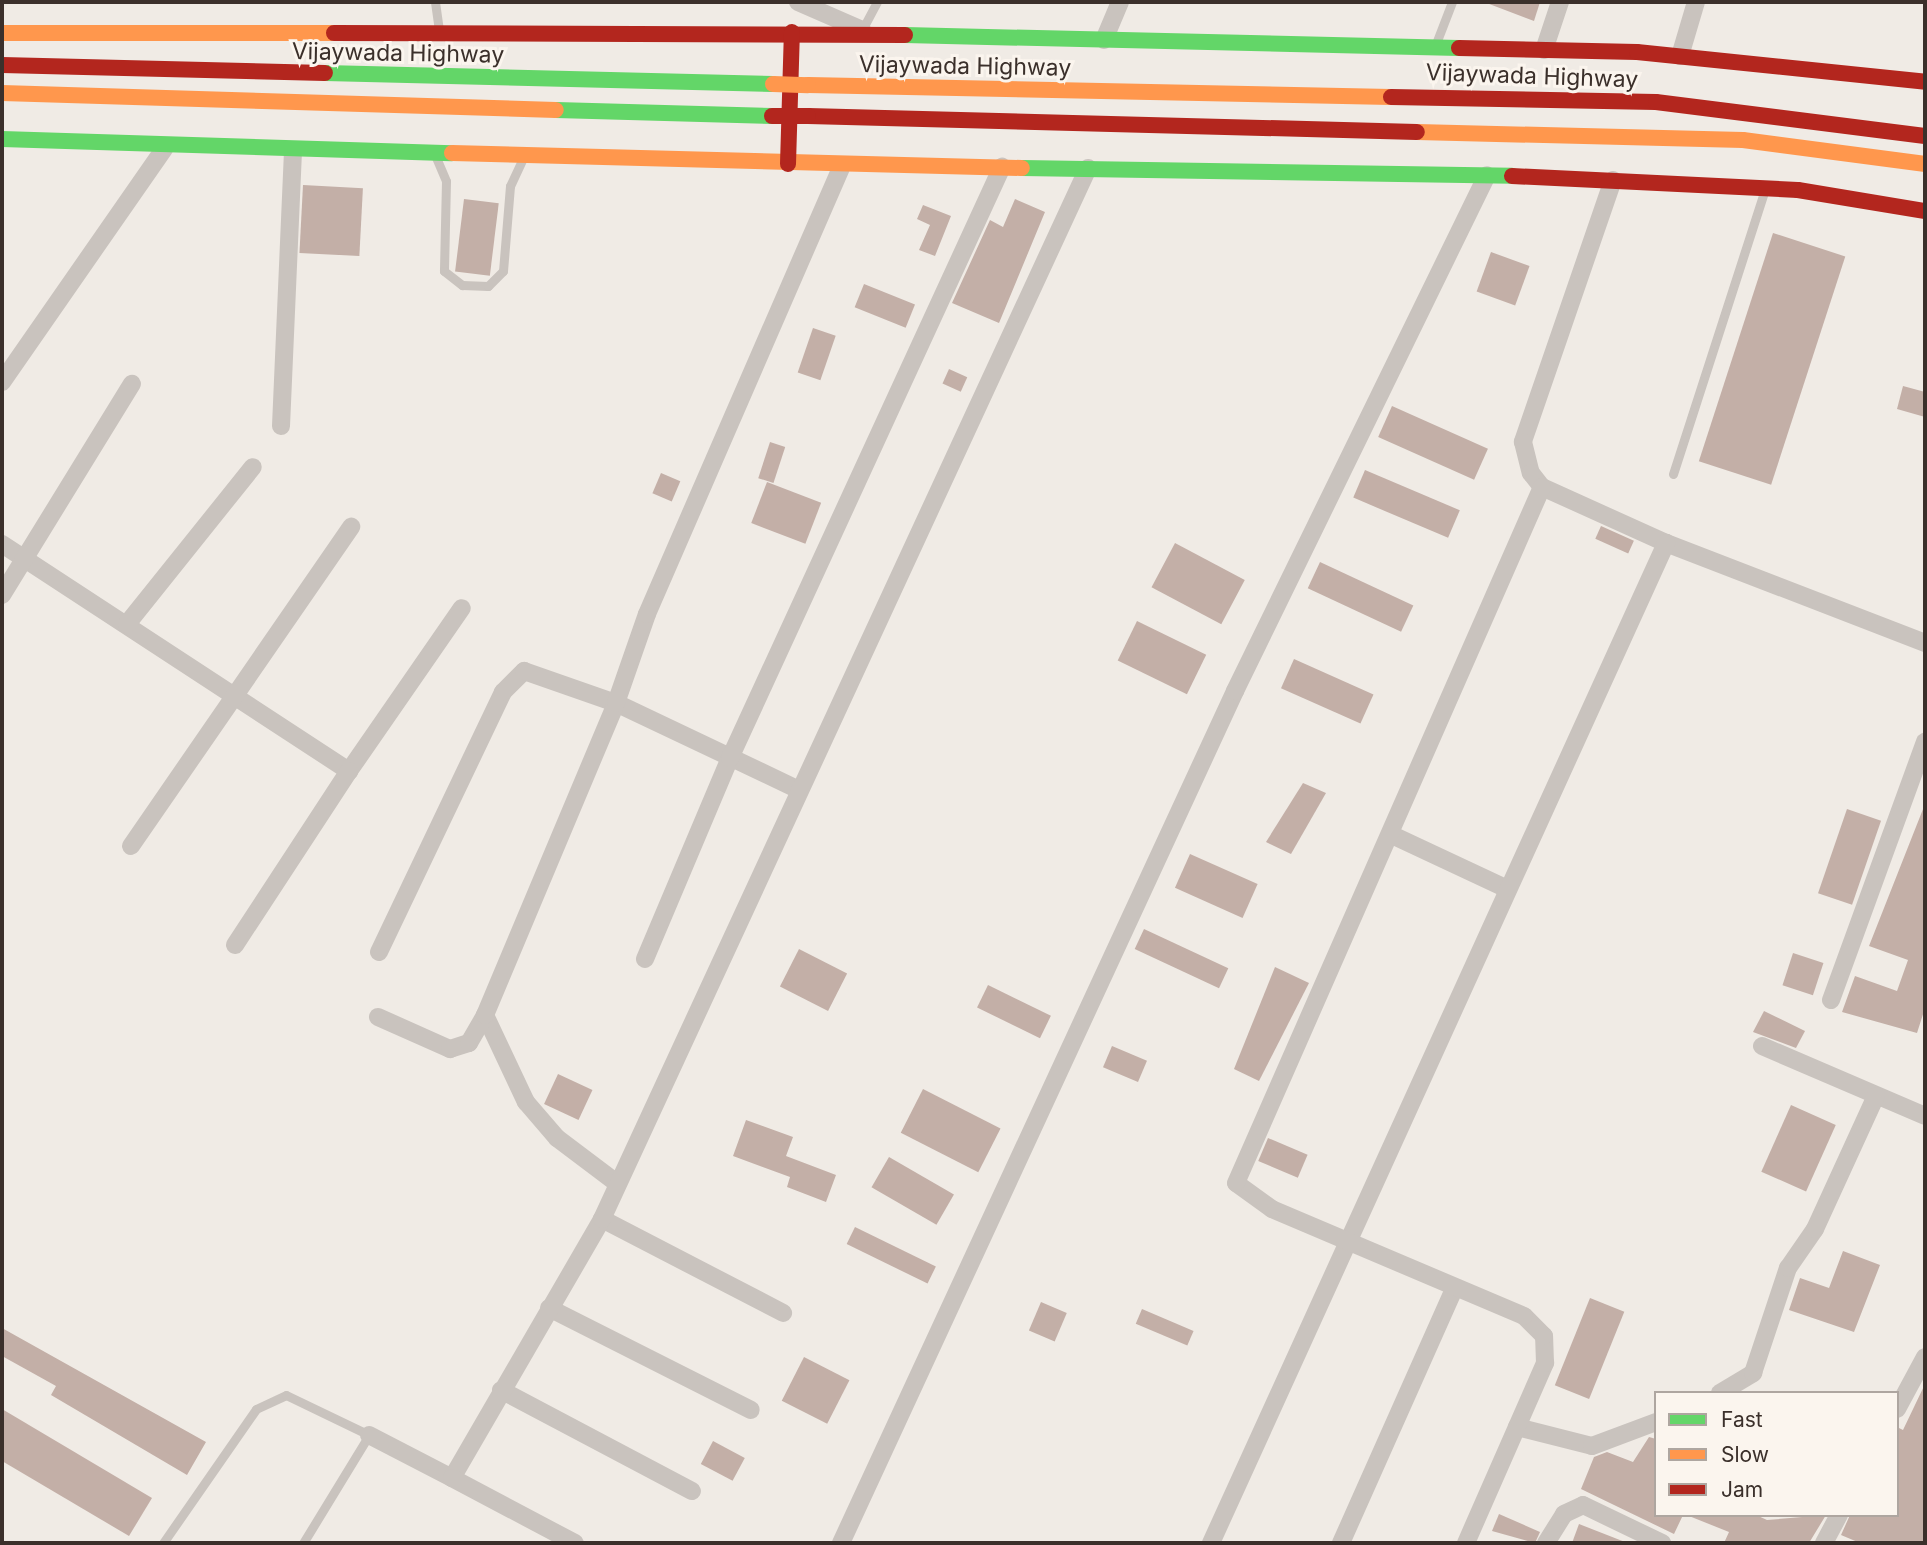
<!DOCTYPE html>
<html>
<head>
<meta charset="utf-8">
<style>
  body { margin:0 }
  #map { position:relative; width:1927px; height:1545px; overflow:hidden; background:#f0ebe5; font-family:Inter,sans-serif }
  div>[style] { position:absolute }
  .building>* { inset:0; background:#c3afa7; transform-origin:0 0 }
  .lane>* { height:9px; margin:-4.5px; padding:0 4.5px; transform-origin:4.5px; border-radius:4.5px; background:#c9c3be }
  .street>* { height:18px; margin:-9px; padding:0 9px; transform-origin:9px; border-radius:9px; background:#c9c3be }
  .fast>* { height:16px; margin:-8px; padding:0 8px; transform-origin:8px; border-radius:8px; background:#63d668 }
  .slow>* { height:16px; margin:-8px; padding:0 8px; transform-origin:8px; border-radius:8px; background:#ff974d }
  .jam>* { height:16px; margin:-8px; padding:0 8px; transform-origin:8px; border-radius:8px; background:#b3261e }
  .slow-bridge>* { height:16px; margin:-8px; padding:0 8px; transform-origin:8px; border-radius:8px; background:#ff974d }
  .jam-bridge>* { height:16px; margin:-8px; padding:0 8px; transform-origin:8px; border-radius:8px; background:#b3261e }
  span { translate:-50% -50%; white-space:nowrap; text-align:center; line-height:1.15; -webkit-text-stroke:6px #fbf5ee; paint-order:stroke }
  .street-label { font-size:23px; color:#3b302b }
  .frame { position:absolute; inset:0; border:4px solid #3b302b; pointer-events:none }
  .legend { position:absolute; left:1654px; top:1391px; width:245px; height:126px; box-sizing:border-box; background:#fbf5ee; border:2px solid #aea6a0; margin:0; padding:9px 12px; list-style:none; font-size:21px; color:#3b302b }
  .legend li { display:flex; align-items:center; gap:14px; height:35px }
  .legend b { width:35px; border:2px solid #aea6a0 }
</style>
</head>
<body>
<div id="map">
  <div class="building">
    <i style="clip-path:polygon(1484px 2px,1540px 2px,1534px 21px)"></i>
    <i style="left:303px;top:185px;width:60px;height:68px;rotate:3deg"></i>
    <i style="left:464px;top:199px;width:35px;height:73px;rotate:7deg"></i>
    <i style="clip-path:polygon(1015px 199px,1045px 212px,999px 323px,952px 303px,990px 220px,1003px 227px)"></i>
    <i style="clip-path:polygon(923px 205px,951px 216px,935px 256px,919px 250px,930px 225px,917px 219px)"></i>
    <i style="left:1773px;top:233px;width:76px;height:240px;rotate:18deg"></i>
    <i style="left:1491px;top:252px;width:41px;height:42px;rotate:20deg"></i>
    <i style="left:864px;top:284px;width:55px;height:25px;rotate:22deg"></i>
    <i style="left:813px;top:328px;width:24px;height:47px;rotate:19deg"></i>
    <i style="left:949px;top:369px;width:20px;height:16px;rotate:24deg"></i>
    <i style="clip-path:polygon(1903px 386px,1925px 392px,1925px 417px,1897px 409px)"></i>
    <i style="left:1392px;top:406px;width:105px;height:34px;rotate:24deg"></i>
    <i style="left:770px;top:442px;width:16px;height:38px;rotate:18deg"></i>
    <i style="left:1365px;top:470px;width:103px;height:30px;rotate:23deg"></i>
    <i style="left:661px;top:473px;width:21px;height:22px;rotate:23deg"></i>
    <i style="left:767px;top:482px;width:58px;height:44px;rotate:21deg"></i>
    <i style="left:1601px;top:526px;width:36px;height:14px;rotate:24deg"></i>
    <i style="left:1175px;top:543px;width:79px;height:50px;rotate:28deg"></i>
    <i style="left:1320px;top:562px;width:103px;height:29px;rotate:25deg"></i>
    <i style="left:1137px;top:621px;width:77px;height:44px;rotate:26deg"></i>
    <i style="left:1294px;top:659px;width:87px;height:32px;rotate:24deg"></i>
    <i style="clip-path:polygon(1303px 783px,1326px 793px,1291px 854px,1266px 842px)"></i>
    <i style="clip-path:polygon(1925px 804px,1925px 1008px,1917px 1033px,1842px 1012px,1855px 976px,1897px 991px,1908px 960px,1869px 946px)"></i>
    <i style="left:1847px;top:809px;width:36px;height:89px;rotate:19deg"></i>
    <i style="left:1190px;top:854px;width:74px;height:37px;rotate:24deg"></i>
    <i style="left:1144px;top:929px;width:93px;height:22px;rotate:25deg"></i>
    <i style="left:799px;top:949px;width:54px;height:42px;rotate:27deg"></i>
    <i style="left:1793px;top:953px;width:32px;height:34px;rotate:18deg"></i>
    <i style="clip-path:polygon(1275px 967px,1309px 983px,1259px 1081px,1234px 1069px)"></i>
    <i style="left:988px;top:985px;width:70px;height:25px;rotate:26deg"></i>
    <i style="clip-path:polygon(1764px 1011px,1805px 1031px,1796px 1048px,1753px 1032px)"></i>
    <i style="left:1112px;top:1046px;width:38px;height:23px;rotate:23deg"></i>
    <i style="left:558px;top:1074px;width:38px;height:33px;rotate:25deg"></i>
    <i style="left:923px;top:1089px;width:87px;height:49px;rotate:27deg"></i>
    <i style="left:1791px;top:1105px;width:49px;height:73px;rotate:24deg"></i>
    <i style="clip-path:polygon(746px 1120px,793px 1137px,786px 1156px,836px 1175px,826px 1202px,787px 1187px,790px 1177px,733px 1156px)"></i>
    <i style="left:1268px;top:1138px;width:43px;height:25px;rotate:23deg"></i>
    <i style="left:889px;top:1157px;width:75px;height:35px;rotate:30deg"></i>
    <i style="left:855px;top:1227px;width:90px;height:19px;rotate:26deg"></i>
    <i style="clip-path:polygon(1843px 1251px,1880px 1265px,1854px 1332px,1789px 1310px,1800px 1278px,1829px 1288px)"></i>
    <i style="left:1590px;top:1298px;width:37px;height:94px;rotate:22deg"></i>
    <i style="left:1041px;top:1302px;width:28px;height:31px;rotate:23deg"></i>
    <i style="left:1142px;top:1309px;width:56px;height:16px;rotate:23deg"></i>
    <i style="clip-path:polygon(2px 1328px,206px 1442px,187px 1475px,51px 1395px,56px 1386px,2px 1356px)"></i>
    <i style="left:804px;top:1357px;width:51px;height:49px;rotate:27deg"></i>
    <i style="clip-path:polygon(1925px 1384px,1925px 1543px,1860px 1543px,1841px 1535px,1850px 1515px,1897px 1515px,1897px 1427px,1903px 1430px)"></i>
    <i style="clip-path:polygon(2px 1409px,152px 1498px,129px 1536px,2px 1461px)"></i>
    <i style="clip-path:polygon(1649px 1437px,1656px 1439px,1656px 1515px,1683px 1515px,1674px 1534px,1581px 1489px,1594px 1457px,1607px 1452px,1633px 1462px)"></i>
    <i style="left:713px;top:1441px;width:36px;height:26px;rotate:28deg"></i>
    <i style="clip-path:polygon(1499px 1514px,1540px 1532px,1535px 1543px,1492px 1531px)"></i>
    <i style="clip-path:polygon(1756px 1515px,1767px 1520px,1826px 1515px,1809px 1543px,1724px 1543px,1729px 1532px,1689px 1516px)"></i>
    <i style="clip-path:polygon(1579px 1524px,1625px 1542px,1625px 1543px,1572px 1543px)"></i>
  </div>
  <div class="lane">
    <i style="left:435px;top:2px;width:28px;rotate:82deg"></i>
    <i style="left:862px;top:30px;width:32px;rotate:-62deg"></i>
    <i style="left:1435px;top:46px;width:47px;rotate:-68.9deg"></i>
    <i style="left:435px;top:155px;width:28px;rotate:67deg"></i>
    <i style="left:446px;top:181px;width:90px;rotate:91.3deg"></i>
    <i style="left:444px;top:271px;width:23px;rotate:38deg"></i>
    <i style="left:462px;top:285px;width:26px;rotate:2deg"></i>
    <i style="left:488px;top:286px;width:21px;rotate:-45deg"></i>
    <i style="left:503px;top:271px;width:85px;rotate:-85.3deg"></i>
    <i style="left:510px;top:186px;width:31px;rotate:-65deg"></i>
    <i style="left:1673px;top:474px;width:299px;rotate:-72.1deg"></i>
    <i style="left:163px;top:1543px;width:163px;rotate:-55.2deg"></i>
    <i style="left:256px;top:1409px;width:33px;rotate:-25deg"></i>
    <i style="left:286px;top:1395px;width:92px;rotate:25.7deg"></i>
    <i style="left:369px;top:1435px;width:127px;rotate:121.4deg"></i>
  </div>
  <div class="street">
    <i style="left:798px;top:2px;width:70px;rotate:23.6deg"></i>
    <i style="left:1104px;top:40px;width:41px;rotate:-67.2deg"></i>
    <i style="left:1544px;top:50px;width:51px;rotate:-71.6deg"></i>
    <i style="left:1680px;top:56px;width:56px;rotate:-73.5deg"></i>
    <i style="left:1613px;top:180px;width:277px;rotate:109deg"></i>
    <i style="left:1523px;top:442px;width:32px;rotate:76deg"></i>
    <i style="left:1531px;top:473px;width:18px;rotate:52deg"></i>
    <i style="left:1542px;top:487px;width:136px;rotate:24.3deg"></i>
    <i style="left:1666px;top:543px;width:278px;rotate:21.1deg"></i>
    <i style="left:2px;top:382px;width:284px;rotate:-55.2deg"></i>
    <i style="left:281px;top:426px;width:273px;rotate:-87.5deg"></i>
    <i style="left:2px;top:544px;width:415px;rotate:33.2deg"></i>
    <i style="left:349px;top:771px;width:198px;rotate:-55.3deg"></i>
    <i style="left:2px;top:595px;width:248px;rotate:-58.4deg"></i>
    <i style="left:127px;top:624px;width:201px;rotate:-51.3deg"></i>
    <i style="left:1392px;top:835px;width:125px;rotate:25.1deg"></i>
    <i style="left:131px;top:846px;width:388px;rotate:-55.4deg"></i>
    <i style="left:235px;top:945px;width:208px;rotate:-56.8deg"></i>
    <i style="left:379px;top:952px;width:288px;rotate:-64.5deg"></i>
    <i style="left:503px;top:692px;width:30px;rotate:-45deg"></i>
    <i style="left:524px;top:671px;width:97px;rotate:19.2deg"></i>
    <i style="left:616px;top:703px;width:200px;rotate:25.4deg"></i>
    <i style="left:645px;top:959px;width:218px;rotate:-67.1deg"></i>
    <i style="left:730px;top:758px;width:651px;rotate:-65.29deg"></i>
    <i style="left:1831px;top:1000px;width:275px;rotate:-70deg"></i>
    <i style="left:485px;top:1015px;width:96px;rotate:64.8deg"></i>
    <i style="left:526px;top:1102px;width:48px;rotate:49.3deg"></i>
    <i style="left:557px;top:1138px;width:76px;rotate:37deg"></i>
    <i style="left:378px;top:1017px;width:79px;rotate:24deg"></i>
    <i style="left:450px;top:1049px;width:20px;rotate:-18deg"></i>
    <i style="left:469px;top:1043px;width:32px;rotate:-60deg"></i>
    <i style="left:485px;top:1015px;width:338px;rotate:-67.2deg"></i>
    <i style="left:616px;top:703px;width:94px;rotate:-70.8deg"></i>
    <i style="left:647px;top:614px;width:489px;rotate:-66.5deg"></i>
    <i style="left:1762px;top:1046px;width:177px;rotate:23.2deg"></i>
    <i style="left:602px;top:1219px;width:204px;rotate:27.4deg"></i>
    <i style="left:549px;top:1308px;width:226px;rotate:26.8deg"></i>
    <i style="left:501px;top:1390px;width:216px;rotate:27.9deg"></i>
    <i style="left:1720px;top:1393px;width:39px;rotate:-31deg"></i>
    <i style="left:1753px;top:1373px;width:111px;rotate:-71.6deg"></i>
    <i style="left:1788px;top:1268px;width:47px;rotate:-55.3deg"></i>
    <i style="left:1815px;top:1229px;width:146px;rotate:-65.4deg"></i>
    <i style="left:1897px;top:1409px;width:59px;rotate:-61.7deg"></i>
    <i style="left:1517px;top:1427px;width:77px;rotate:14.2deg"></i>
    <i style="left:1592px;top:1446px;width:68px;rotate:-20.6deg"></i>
    <i style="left:369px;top:1435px;width:93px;rotate:27.4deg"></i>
    <i style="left:452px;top:1478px;width:299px;rotate:-59.9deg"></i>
    <i style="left:602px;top:1219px;width:1158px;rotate:-65.18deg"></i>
    <i style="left:452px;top:1478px;width:139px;rotate:27.9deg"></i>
    <i style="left:841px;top:1543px;width:939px;rotate:-65.18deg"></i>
    <i style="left:1235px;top:691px;width:574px;rotate:-63.97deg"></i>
    <i style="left:1211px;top:1543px;width:1099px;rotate:-65.53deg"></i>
    <i style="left:1341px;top:1543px;width:278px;rotate:-66deg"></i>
    <i style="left:1466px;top:1543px;width:197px;rotate:-66.3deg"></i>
    <i style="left:1545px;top:1363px;width:27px;rotate:-92deg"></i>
    <i style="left:1544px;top:1336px;width:28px;rotate:-135deg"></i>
    <i style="left:1524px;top:1316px;width:274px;rotate:-157deg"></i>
    <i style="left:1272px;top:1209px;width:44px;rotate:-144.2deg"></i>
    <i style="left:1236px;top:1183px;width:760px;rotate:-66.27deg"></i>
    <i style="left:1546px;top:1543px;width:34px;rotate:-58deg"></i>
    <i style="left:1564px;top:1514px;width:21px;rotate:-25deg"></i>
    <i style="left:1583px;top:1505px;width:88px;rotate:25.7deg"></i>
    <i style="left:1824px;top:1543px;width:32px;rotate:-62deg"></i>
  </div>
  <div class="fast">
    <i style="left:905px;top:35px;width:554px;rotate:1.34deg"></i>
    <i style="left:325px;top:73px;width:448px;rotate:1.4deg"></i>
    <i style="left:556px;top:110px;width:216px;rotate:1.6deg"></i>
    <i style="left:2px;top:139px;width:450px;rotate:1.8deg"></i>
    <i style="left:1022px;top:168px;width:490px;rotate:0.9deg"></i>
  </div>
  <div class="slow">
    <i style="left:2px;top:33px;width:332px"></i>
    <i style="left:808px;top:85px;width:583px;rotate:1.18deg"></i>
    <i style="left:2px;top:93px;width:554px;rotate:1.76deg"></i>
    <i style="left:1417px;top:132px;width:326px;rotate:1.4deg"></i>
    <i style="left:1743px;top:140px;width:184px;rotate:7.5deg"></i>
    <i style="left:452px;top:153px;width:570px;rotate:1.51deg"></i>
  </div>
  <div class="jam">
    <i style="left:334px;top:33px;width:571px;rotate:0.2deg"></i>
    <i style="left:1459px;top:48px;width:178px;rotate:1.3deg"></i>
    <i style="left:1637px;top:52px;width:290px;rotate:5.9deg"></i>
    <i style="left:2px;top:65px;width:323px;rotate:1.4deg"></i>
    <i style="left:1391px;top:97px;width:265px;rotate:1.1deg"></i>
    <i style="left:1656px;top:102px;width:271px;rotate:7.2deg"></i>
    <i style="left:808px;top:116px;width:609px;rotate:1.5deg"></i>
    <i style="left:788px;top:164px;width:132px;rotate:-88.3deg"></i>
    <i style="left:1512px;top:176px;width:286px;rotate:2.8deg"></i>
    <i style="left:1798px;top:190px;width:129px;rotate:9.4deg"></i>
  </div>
  <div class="slow-bridge">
    <i style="left:773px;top:84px;width:35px;rotate:2deg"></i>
  </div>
  <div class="jam-bridge">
    <i style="left:772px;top:116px;width:36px"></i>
  </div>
  <div class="street-label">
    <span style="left:398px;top:53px;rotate:1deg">Vijaywada Highway</span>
    <span style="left:965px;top:66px;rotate:1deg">Vijaywada Highway</span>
    <span style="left:1532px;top:76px;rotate:2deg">Vijaywada Highway</span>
  </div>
  <div class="frame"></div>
  <ul class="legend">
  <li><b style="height:9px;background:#63d668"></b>Fast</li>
  <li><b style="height:9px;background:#ff974d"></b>Slow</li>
  <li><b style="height:9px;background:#b3261e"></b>Jam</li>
  </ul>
</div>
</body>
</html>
